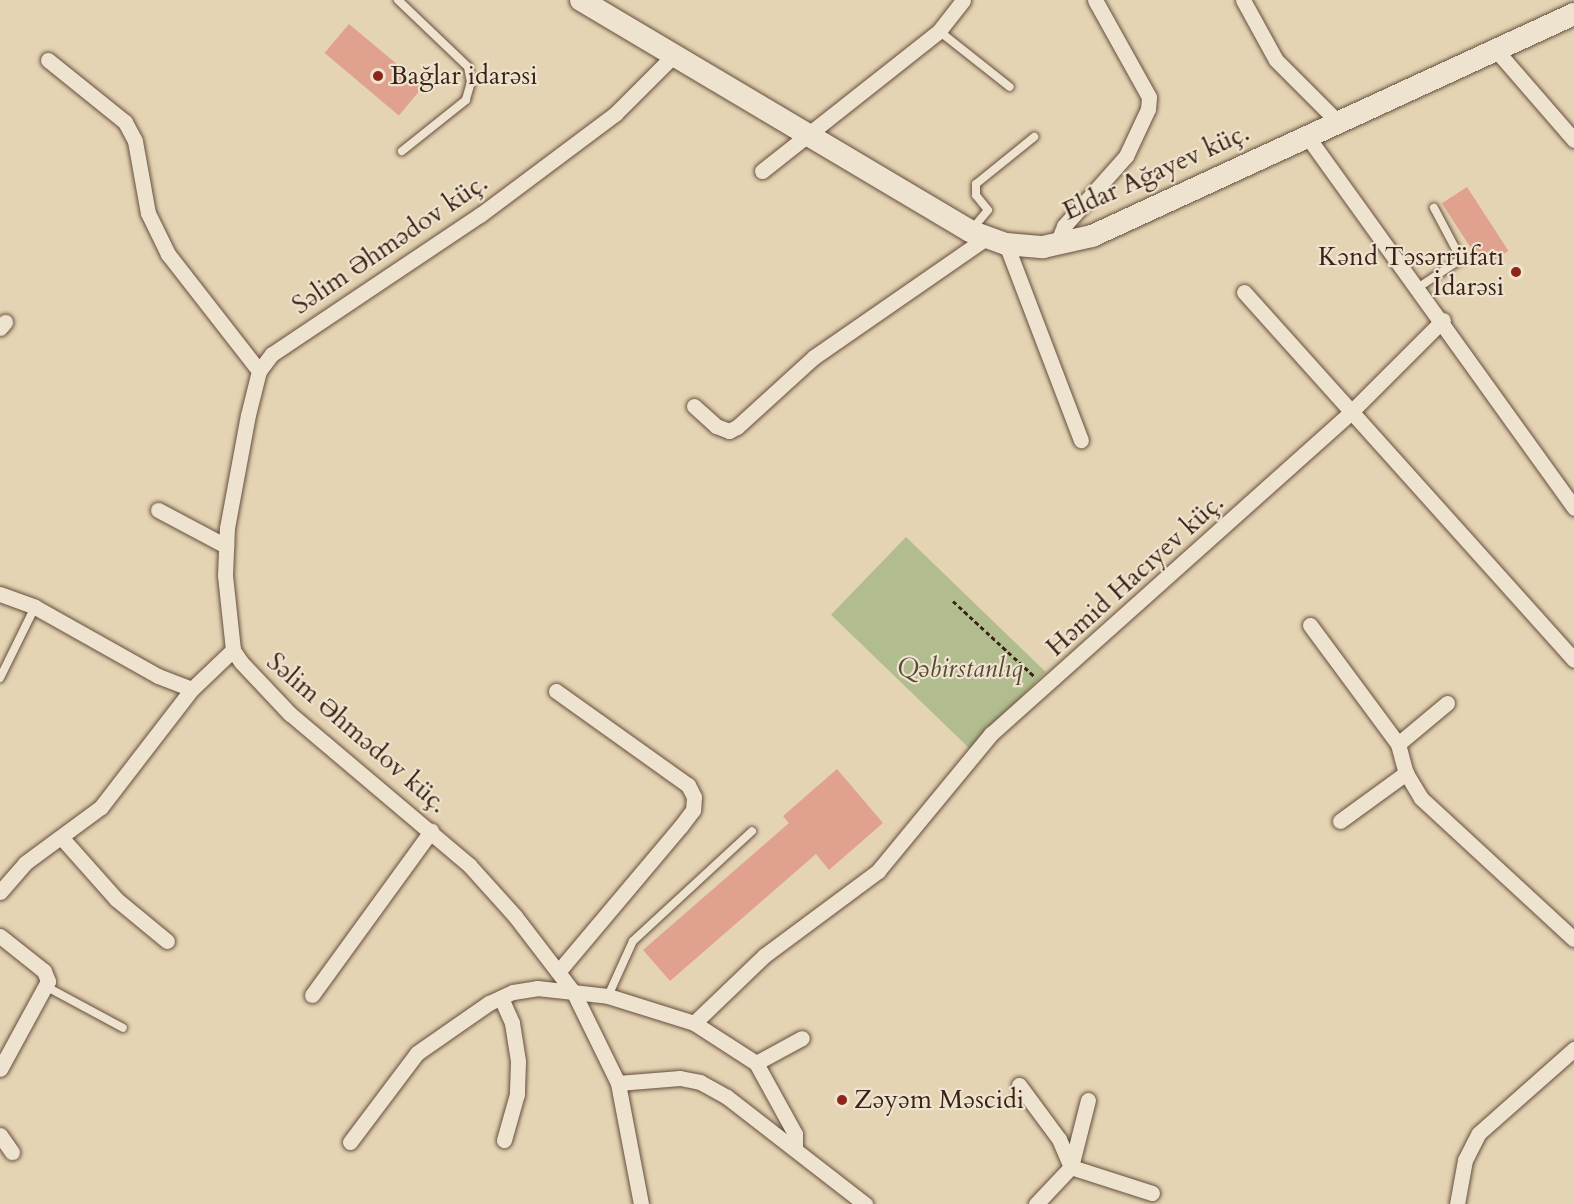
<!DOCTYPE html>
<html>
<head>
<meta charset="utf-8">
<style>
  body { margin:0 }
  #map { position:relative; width:1574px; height:1204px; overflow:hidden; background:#e5d4b3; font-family:Cardo,serif }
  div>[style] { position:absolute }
  .green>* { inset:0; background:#b1bd8f; transform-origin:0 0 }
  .building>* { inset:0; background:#e0a18e; transform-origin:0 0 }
  .path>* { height:3px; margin-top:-1.5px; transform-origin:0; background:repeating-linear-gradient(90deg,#3a2217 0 4.5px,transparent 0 7.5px) }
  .roads { filter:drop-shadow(0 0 2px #654e3e) drop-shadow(0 0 2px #654e3e) }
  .service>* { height:8px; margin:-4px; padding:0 4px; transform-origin:4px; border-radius:4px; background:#eee3ce }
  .minor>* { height:15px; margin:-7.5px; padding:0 7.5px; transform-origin:7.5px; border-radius:7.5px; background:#eee3ce }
  .secondary>* { height:22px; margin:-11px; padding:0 11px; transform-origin:11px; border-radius:11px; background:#eee3ce }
  .dots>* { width:16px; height:16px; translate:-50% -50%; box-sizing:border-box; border:3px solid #eee3ce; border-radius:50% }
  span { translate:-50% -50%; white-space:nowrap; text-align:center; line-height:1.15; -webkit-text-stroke:4.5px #eee3ce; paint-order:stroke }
  .poi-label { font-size:26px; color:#3a2217 }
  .left { translate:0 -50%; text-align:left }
  .right { translate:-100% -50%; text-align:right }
  .street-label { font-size:26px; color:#3a2217 }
  .park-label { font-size:26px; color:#584935; font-style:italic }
</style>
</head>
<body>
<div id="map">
  <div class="green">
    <i style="left:906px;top:537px;width:194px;height:108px;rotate:44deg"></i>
  </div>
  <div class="building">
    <i style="left:349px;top:24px;width:97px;height:38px;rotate:40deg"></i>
    <i style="left:1467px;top:187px;width:76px;height:30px;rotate:57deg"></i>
    <i style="clip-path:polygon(837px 769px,883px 823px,829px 870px,816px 854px,670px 981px,643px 950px,789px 823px,783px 816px)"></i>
  </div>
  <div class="path">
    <i style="left:953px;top:601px;width:112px;rotate:42.8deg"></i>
  </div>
  <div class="roads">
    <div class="service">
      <i style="left:398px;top:0;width:97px;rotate:43.7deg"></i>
      <i style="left:468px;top:67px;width:15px;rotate:79deg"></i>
      <i style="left:471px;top:82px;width:19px;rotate:106deg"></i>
      <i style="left:466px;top:100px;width:82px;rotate:141.4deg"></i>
      <i style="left:939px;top:31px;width:90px;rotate:38.3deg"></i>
      <i style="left:973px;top:228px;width:23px;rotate:-50deg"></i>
      <i style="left:988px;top:210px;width:19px;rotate:-129deg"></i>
      <i style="left:976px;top:195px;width:11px;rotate:-90deg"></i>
      <i style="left:976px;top:184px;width:75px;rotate:-39deg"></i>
      <i style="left:1419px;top:287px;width:50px;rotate:-33.7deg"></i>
      <i style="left:1461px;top:259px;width:58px;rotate:-117.9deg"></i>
      <i style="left:0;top:678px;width:79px;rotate:-63.8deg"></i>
      <i style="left:47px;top:987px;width:86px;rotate:28.3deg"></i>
      <i style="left:608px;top:996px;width:60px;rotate:-65.6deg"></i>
      <i style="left:633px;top:941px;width:162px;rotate:-42.7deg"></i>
    </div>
    <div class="minor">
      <i style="left:1243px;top:0;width:68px;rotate:61.2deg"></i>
      <i style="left:1276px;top:60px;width:88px;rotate:45deg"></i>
      <i style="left:1496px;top:50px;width:119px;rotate:49.1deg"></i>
      <i style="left:48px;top:60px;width:99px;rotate:38.8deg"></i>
      <i style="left:125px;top:122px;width:21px;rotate:62deg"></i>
      <i style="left:135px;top:141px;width:73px;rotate:79.8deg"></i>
      <i style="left:148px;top:213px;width:46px;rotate:64deg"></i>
      <i style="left:168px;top:254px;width:148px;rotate:52.1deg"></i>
      <i style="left:1307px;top:136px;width:458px;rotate:54.3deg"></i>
      <i style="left:762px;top:171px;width:226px;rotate:-38.3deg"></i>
      <i style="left:939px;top:31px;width:39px;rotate:-52deg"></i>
      <i style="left:1006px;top:244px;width:210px;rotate:69.1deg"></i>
      <i style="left:1056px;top:246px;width:22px;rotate:-68deg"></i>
      <i style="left:1064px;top:226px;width:94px;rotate:-48.5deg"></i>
      <i style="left:1126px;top:156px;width:52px;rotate:-64.9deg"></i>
      <i style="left:1148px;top:109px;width:12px;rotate:-85deg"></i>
      <i style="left:1149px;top:97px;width:111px;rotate:-119.1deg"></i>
      <i style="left:1244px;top:292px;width:494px;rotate:48.1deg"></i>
      <i style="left:0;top:328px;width:8px;rotate:-50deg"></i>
      <i style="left:694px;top:406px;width:30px;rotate:42deg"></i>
      <i style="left:716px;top:426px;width:14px;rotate:21deg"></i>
      <i style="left:729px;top:431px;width:9px;rotate:-27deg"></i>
      <i style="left:737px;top:427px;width:104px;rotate:-42.3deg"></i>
      <i style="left:814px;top:357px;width:209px;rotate:-34.7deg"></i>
      <i style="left:158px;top:510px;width:77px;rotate:27.9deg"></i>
      <i style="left:0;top:594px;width:37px;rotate:20deg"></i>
      <i style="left:35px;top:607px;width:141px;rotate:29.3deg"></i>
      <i style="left:158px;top:676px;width:36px;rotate:21deg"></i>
      <i style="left:192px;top:689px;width:57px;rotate:-43.6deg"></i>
      <i style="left:1310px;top:625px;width:148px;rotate:53.5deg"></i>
      <i style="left:1398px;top:744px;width:30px;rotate:75deg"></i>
      <i style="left:1406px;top:773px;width:29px;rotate:59deg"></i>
      <i style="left:1421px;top:798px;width:208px;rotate:42.7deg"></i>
      <i style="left:556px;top:691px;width:162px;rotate:35.5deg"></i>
      <i style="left:688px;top:785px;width:13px;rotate:63deg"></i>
      <i style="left:694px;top:797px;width:13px;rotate:94deg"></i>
      <i style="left:693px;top:810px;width:21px;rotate:127deg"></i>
      <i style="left:680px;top:827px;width:189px;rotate:130.1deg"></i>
      <i style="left:1398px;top:744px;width:64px;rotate:-39.9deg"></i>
      <i style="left:1340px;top:821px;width:82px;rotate:-36deg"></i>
      <i style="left:61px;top:837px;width:83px;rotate:48.4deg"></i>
      <i style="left:116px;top:899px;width:66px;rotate:39.5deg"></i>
      <i style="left:0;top:892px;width:38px;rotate:-49deg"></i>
      <i style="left:25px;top:863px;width:94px;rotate:-36.4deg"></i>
      <i style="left:101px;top:807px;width:149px;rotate:-52.4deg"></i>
      <i style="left:0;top:936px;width:56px;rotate:38.5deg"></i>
      <i style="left:44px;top:971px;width:11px;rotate:68deg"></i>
      <i style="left:48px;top:981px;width:100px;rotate:118.6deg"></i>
      <i style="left:312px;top:995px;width:203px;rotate:-54deg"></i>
      <i style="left:501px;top:998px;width:27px;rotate:66deg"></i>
      <i style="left:512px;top:1023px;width:39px;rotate:81deg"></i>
      <i style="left:518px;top:1062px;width:32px;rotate:92deg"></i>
      <i style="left:517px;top:1094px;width:48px;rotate:105.8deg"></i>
      <i style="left:694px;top:1023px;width:98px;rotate:-43.8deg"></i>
      <i style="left:765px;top:955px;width:141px;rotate:-36.6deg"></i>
      <i style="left:878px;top:871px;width:178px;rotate:-50.5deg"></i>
      <i style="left:991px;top:734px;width:483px;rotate:-41.8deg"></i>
      <i style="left:1351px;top:412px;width:130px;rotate:-45deg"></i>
      <i style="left:756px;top:1063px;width:52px;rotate:-28.5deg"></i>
      <i style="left:618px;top:1083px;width:62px;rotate:-4.6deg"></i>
      <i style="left:680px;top:1078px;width:20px;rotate:11deg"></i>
      <i style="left:700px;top:1082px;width:31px;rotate:29deg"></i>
      <i style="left:727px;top:1097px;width:175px;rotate:37.8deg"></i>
      <i style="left:1019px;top:1085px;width:67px;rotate:53.5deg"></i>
      <i style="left:1059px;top:1139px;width:30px;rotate:67deg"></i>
      <i style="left:1071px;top:1167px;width:85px;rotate:17.8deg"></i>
      <i style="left:0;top:1135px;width:21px;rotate:55deg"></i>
      <i style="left:350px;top:1142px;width:111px;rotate:-53deg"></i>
      <i style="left:417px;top:1053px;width:88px;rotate:-34.8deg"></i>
      <i style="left:489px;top:1003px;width:26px;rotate:-25deg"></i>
      <i style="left:513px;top:992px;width:24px;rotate:-9deg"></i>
      <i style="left:537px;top:988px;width:71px;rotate:6.4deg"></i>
      <i style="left:608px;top:996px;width:90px;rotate:17.4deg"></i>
      <i style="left:694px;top:1023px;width:74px;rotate:32.8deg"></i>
      <i style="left:756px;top:1063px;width:81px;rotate:61.2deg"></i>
      <i style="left:795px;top:1134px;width:15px;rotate:90deg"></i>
      <i style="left:641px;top:1204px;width:123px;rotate:-100.8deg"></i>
      <i style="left:618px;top:1083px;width:100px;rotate:-116.1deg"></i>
      <i style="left:574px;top:993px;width:97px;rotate:-127.5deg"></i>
      <i style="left:515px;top:916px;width:69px;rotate:-132deg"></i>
      <i style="left:469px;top:865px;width:234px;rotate:-139.8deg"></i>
      <i style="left:290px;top:714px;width:71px;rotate:-133.3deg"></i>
      <i style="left:241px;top:662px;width:14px;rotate:-124deg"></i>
      <i style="left:233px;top:650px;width:75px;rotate:-96.1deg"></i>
      <i style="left:225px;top:575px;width:47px;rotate:-87.6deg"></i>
      <i style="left:227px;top:528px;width:115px;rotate:-79.5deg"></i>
      <i style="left:248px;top:415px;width:45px;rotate:-76deg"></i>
      <i style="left:259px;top:371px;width:21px;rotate:-53deg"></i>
      <i style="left:272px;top:354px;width:250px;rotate:-33.8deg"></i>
      <i style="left:480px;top:215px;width:169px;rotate:-36.8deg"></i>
      <i style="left:615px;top:114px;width:85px;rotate:-45deg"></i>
      <i style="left:1036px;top:1204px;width:51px;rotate:-46.6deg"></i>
      <i style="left:1071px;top:1167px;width:69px;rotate:-75.8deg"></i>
      <i style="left:1457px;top:1204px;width:45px;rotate:-79.7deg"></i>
      <i style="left:1465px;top:1160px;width:30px;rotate:-63deg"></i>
      <i style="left:1479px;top:1133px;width:127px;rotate:-41.5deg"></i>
    </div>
    <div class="secondary">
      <i style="left:581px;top:0;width:452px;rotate:30.7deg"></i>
      <i style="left:970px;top:231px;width:38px;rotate:20deg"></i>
      <i style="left:1006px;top:244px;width:37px;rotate:5deg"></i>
      <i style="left:1043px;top:247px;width:50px;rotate:-12.7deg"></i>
      <i style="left:1092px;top:236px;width:531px;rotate:-24.73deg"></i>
    </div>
  </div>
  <div class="dots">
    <i style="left:378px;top:76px;background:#8f2418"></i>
    <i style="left:1516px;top:272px;background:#8f2418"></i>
    <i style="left:842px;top:1100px;background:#8f2418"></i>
  </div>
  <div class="poi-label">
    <span class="left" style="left:390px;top:76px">Bağlar idarəsi</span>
    <span class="right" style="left:1504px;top:272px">Kənd Təsərrüfatı<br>İdarəsi</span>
    <span class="left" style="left:854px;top:1100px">Zəyəm Məscidi</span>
  </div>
  <div class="street-label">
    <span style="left:1156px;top:172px;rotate:-24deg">Eldar Ağayev küç.</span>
    <span style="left:390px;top:244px;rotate:-34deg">Səlim Əhmədov küç.</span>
    <span style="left:1135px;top:575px;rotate:-42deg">Həmid Hacıyev küç.</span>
    <span style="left:357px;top:733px;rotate:41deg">Səlim Əhmədov küç.</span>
  </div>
  <div class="park-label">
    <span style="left:960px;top:669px">Qəbirstanlıq</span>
  </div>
</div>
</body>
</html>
